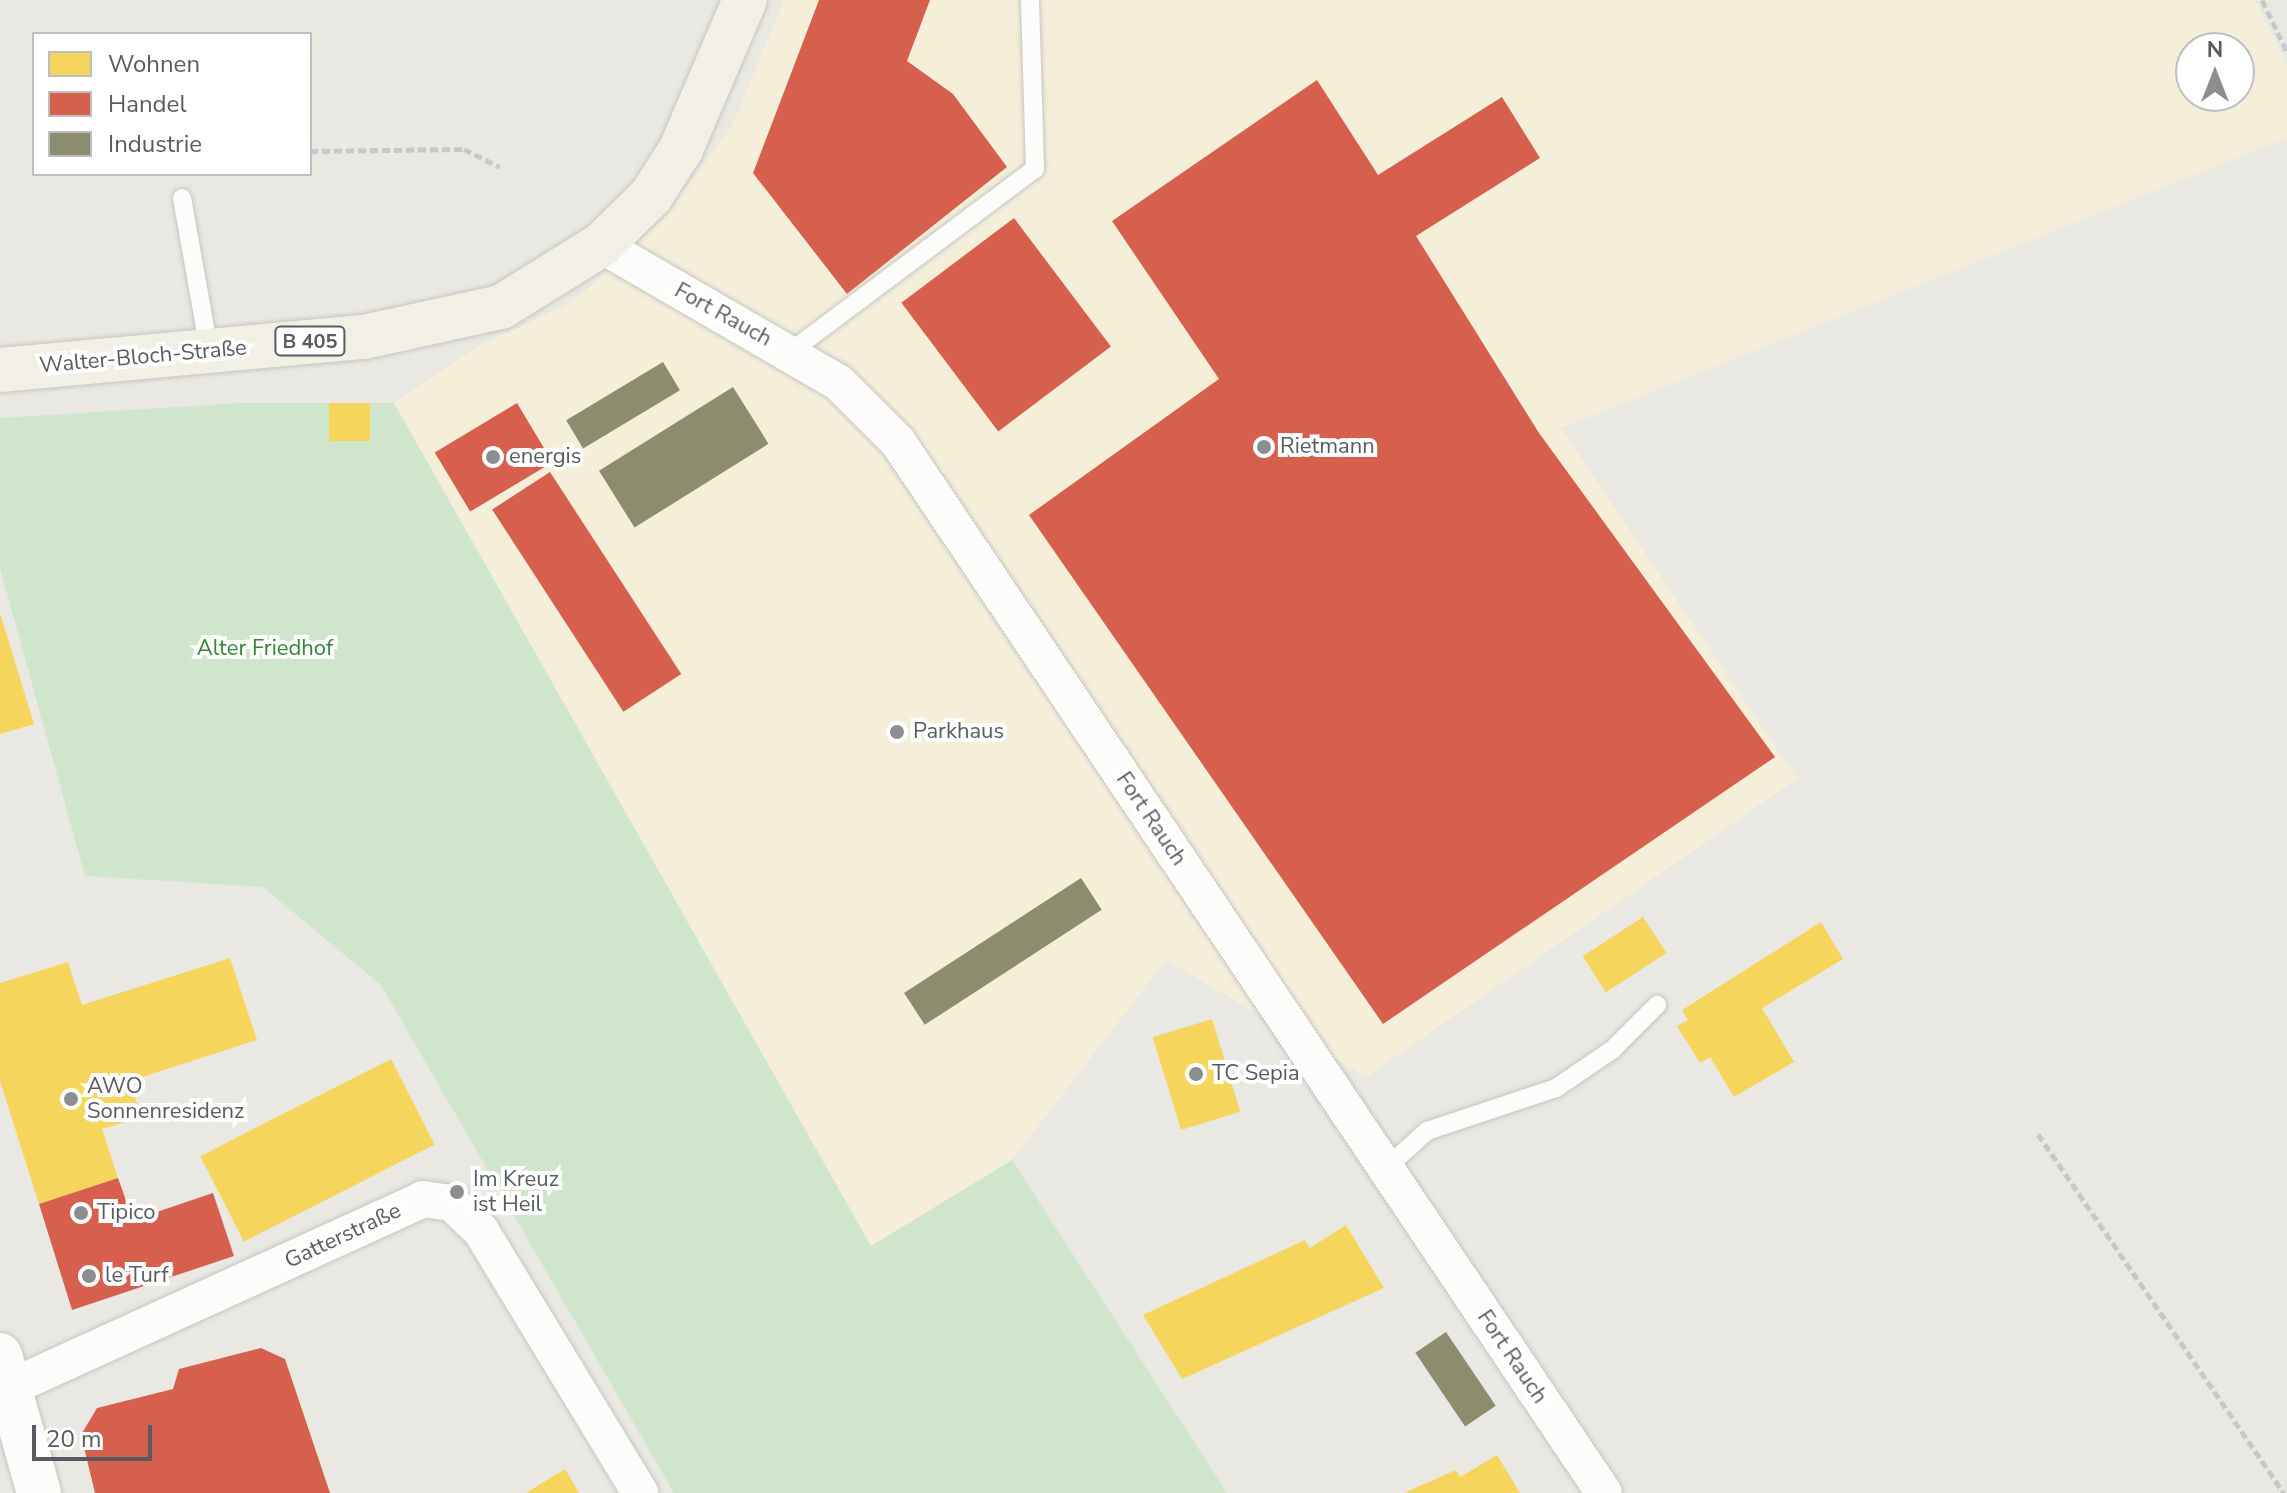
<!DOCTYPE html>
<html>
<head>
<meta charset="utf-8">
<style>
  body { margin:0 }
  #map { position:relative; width:2287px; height:1493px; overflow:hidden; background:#e9e8e2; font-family:"Nunito Sans",sans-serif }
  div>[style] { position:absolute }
  .commercial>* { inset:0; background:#f5efd9 }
  .green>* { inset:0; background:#cfe6cd }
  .homes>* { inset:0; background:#f6d55c; transform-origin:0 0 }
  .shops>* { inset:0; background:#d6604d; transform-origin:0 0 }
  .industry>* { inset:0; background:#8c8c6e; transform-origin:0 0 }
  .path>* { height:5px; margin-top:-2.5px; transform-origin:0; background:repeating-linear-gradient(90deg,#c4cac7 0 8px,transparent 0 12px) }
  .roads { filter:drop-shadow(0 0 2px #c5c5c3) drop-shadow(0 0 2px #c5c5c3) }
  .service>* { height:18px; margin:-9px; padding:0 9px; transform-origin:9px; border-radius:9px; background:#fcfcfb }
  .minor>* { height:36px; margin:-18px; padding:0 18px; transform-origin:18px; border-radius:18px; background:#fcfcfb }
  .secondary>* { height:44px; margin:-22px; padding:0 22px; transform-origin:22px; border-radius:22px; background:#fcfcfb }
  .primary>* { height:44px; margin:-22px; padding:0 22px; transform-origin:22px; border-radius:22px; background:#f2f0e5 }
  .dots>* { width:22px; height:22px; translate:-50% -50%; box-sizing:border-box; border:4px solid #fff; border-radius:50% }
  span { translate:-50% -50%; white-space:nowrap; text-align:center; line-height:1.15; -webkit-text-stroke:8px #fff; paint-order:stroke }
  .shield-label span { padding:2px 6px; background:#fff; border:2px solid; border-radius:6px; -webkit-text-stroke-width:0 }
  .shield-label { font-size:20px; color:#585c61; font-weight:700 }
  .street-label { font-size:22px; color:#585c61 }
  .poi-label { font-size:22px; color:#585c61 }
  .left { translate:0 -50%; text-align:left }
  .park-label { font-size:22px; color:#328637 }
  .legend { position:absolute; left:32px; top:32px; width:280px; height:144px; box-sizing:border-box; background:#fff; border:2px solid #bcbec0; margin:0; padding:10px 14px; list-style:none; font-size:24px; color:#585c61 }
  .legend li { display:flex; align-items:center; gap:16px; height:40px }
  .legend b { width:40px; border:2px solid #bcbec0 }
  .north { position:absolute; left:2175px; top:32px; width:80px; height:80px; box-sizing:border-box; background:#fff; border:2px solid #bcbec0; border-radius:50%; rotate:0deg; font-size:22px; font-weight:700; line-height:32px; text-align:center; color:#585c61 }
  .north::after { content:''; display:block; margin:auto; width:28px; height:36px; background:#8b8d8e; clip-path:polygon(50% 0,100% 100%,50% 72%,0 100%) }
  .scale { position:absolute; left:32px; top:1425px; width:120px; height:36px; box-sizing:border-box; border:4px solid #585c61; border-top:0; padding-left:10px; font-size:24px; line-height:28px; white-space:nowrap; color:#585c61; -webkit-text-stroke:6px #fff; paint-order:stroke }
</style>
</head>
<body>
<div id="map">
  <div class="commercial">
    <i style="clip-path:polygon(evenodd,784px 0,2255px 0,2287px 65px,2287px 138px,1561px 428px,1797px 779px,1366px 1077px,1166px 960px,1012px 1160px,872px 1247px,581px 766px,394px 403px,475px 348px,574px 301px,663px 218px,732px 126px,784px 0,2191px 48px,2239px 48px,2239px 96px,2191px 96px,2191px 48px)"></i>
  </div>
  <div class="green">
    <i style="clip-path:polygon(241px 403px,394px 403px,871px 1246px,1012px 1160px,1227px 1493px,674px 1493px,381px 985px,263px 887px,85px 876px,0 568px,0 418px)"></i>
  </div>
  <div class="homes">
    <i style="left:329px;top:403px;width:41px;height:38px"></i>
    <i style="clip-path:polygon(0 613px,34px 724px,0 734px)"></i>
    <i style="left:1643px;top:917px;width:43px;height:72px;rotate:57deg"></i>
    <i style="clip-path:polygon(1821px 922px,1843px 959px,1762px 1008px,1794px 1062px,1734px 1097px,1710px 1057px,1700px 1063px,1677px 1026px,1688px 1020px,1682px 1010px)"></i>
    <i style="clip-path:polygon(230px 958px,257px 1040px,130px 1081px,141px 1117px,102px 1129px,118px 1178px,39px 1204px,0 1081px,0 983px,68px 962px,82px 1005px)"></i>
    <i style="left:1212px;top:1019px;width:97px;height:62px;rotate:73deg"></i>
    <i style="left:391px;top:1059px;width:96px;height:214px;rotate:63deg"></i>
    <i style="clip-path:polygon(1346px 1225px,1384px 1288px,1182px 1379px,1143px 1315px,1305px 1240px,1310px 1248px)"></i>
    <i style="clip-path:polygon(1497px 1455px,1520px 1493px,1404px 1493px,1456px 1470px,1460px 1477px)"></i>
    <i style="clip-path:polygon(565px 1469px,579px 1493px,526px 1493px)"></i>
  </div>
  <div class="shops">
    <i style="clip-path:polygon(819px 0,930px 0,907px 61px,953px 94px,1007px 167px,847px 294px,753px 173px)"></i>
    <i style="clip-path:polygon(1317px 80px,1378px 175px,1502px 97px,1540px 158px,1416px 236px,1539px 433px,1775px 757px,1383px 1024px,1029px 515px,1219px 379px,1112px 221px)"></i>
    <i style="left:1014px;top:218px;width:161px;height:141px;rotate:53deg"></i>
    <i style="left:517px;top:403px;width:69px;height:96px;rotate:59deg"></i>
    <i style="left:550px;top:472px;width:241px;height:69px;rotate:57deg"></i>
    <i style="clip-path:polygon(118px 1178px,133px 1220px,213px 1193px,234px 1256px,72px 1310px,39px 1204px)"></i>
    <i style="clip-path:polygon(261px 1348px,285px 1359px,330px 1493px,95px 1493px,81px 1435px,97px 1408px,173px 1389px,179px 1369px)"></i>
  </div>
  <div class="industry">
    <i style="left:663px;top:362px;width:33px;height:113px;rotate:59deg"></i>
    <i style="left:733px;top:387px;width:67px;height:158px;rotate:58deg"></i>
    <i style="left:1081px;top:878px;width:38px;height:211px;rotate:57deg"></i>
    <i style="left:1446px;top:1332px;width:89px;height:37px;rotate:56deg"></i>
  </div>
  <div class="path">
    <i style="left:2262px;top:0;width:58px;rotate:64.3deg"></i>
    <i style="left:310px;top:151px;width:154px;rotate:-0.7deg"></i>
    <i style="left:464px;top:149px;width:40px;rotate:26.6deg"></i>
    <i style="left:2038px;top:1134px;width:435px;rotate:55.6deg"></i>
  </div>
  <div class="roads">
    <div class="service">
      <i style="left:182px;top:198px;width:154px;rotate:79.9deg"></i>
      <i style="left:790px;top:352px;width:306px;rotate:-36.8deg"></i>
      <i style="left:1035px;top:169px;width:169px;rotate:-91.7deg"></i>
      <i style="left:1386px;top:1168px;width:55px;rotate:-42.1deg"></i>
      <i style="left:1427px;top:1131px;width:136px;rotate:-18.4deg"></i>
      <i style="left:1556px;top:1088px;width:68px;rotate:-34.2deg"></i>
      <i style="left:1612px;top:1050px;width:64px;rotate:-45deg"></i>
    </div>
    <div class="minor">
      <i style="left:601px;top:245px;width:275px;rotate:30.1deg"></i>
      <i style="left:839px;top:383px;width:83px;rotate:45deg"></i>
      <i style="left:898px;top:442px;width:1266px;rotate:56.11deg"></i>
      <i style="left:9px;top:1388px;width:455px;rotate:-24.5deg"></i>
      <i style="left:423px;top:1199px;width:29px;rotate:8deg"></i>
      <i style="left:452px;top:1203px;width:40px;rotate:44deg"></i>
      <i style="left:481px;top:1231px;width:306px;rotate:58.7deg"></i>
    </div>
    <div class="secondary">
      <i style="left:0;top:1355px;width:143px;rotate:74.2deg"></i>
    </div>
    <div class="primary">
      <i style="left:0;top:370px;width:365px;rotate:-5.2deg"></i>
      <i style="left:364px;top:337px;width:140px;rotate:-12.4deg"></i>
      <i style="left:501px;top:307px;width:118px;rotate:-31.8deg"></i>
      <i style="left:601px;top:245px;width:70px;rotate:-44.4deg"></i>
      <i style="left:651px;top:196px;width:56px;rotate:-57.4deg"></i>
      <i style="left:681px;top:149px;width:162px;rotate:-66.8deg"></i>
    </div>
  </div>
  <div class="dots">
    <i style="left:1264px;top:447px;background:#8b8d8e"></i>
    <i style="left:493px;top:457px;background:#8b8d8e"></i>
    <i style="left:897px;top:732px;background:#8b8d8e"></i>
    <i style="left:1196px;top:1074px;background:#8b8d8e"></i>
    <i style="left:71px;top:1099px;background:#8b8d8e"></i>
    <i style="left:457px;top:1192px;background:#8b8d8e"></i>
    <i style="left:81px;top:1213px;background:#8b8d8e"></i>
    <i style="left:89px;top:1276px;background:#8b8d8e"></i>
  </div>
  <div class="shield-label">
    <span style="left:310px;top:341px">B 405</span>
  </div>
  <div class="street-label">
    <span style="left:723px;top:315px;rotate:29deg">Fort Rauch</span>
    <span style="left:143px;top:357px;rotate:-5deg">Walter-Bloch-Straße</span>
    <span style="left:1151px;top:819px;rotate:56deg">Fort Rauch</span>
    <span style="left:343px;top:1236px;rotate:-25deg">Gatterstraße</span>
    <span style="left:1512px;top:1357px;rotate:56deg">Fort Rauch</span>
  </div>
  <div class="poi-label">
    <span class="left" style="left:1280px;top:447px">Rietmann</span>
    <span class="left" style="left:509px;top:457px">energis</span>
    <span class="left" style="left:913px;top:732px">Parkhaus</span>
    <span class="left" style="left:1212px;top:1074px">TC Sepia</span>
    <span class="left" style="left:87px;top:1099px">AWO<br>Sonnenresidenz</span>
    <span class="left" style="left:473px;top:1192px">Im Kreuz<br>ist Heil</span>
    <span class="left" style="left:97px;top:1213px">Tipico</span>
    <span class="left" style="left:105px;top:1276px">le Turf</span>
  </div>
  <div class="park-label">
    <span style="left:265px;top:649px">Alter Friedhof</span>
  </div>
  <ul class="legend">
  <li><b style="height:22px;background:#f6d55c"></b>Wohnen</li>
  <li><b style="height:22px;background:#d6604d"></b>Handel</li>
  <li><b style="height:22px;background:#8c8c6e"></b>Industrie</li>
  </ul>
  <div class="north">N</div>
  <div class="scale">20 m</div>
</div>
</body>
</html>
